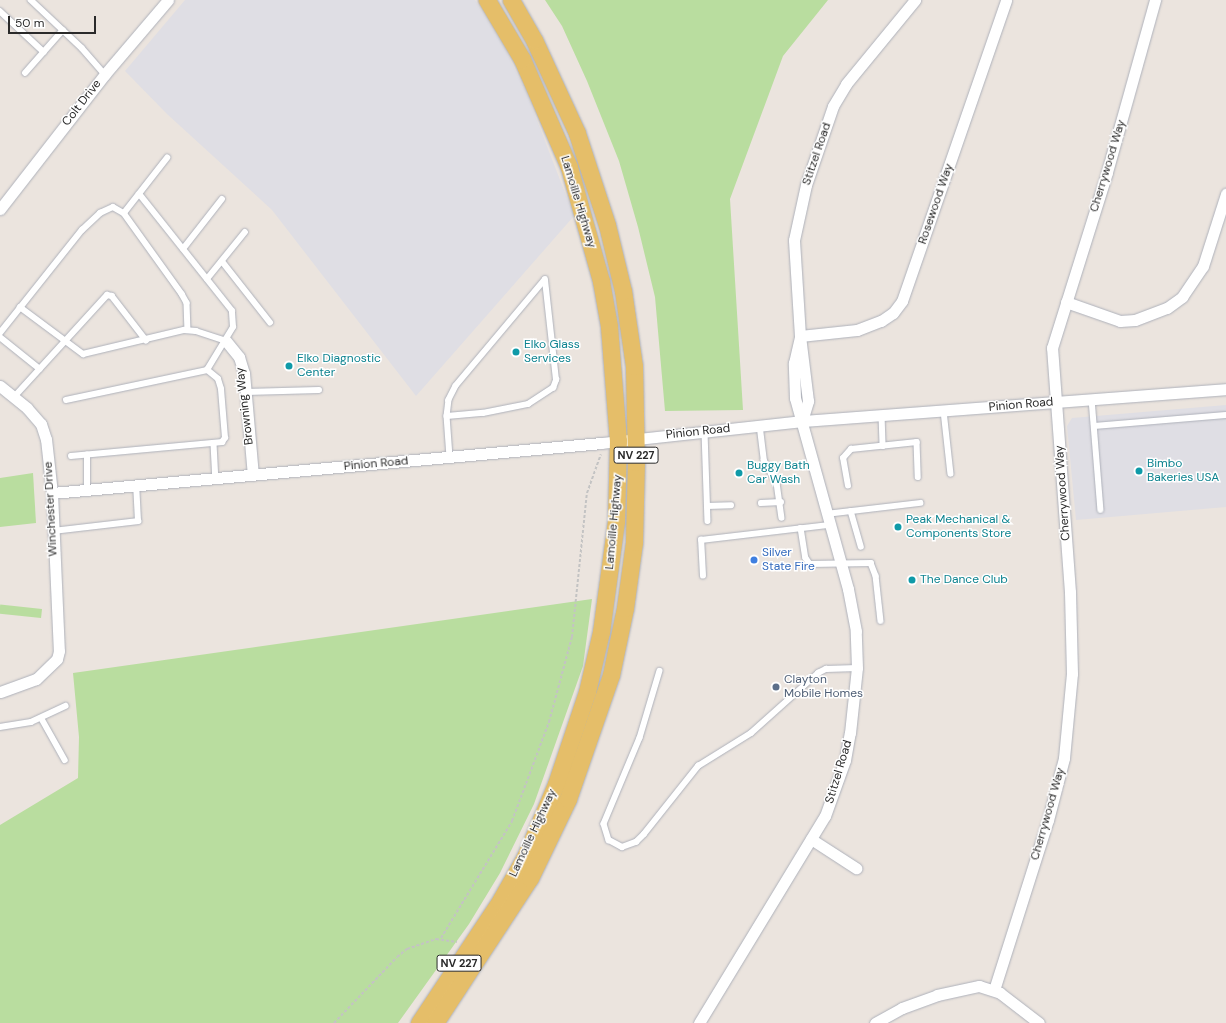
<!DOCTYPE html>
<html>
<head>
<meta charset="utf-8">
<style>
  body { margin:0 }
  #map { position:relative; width:1226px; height:1023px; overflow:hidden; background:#ebe4de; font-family:"DM Sans",sans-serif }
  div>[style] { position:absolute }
  .industrial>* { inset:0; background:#dfdee4 }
  .green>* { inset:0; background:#b9dd9f; transform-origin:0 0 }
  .path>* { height:2px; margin-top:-1px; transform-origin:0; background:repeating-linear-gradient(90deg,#c3c3c3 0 3px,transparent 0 5px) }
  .roads { filter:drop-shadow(0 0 1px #aeb1ba) drop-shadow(0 0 1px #aeb1ba) }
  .service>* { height:5.5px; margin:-2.75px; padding:0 2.75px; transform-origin:2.75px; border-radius:2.75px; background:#fff }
  .minor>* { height:11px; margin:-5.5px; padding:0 5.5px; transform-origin:5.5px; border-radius:5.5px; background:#fff }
  .primary>* { height:17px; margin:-8.5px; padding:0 8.5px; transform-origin:8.5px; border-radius:8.5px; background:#e5be69 }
  .dots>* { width:11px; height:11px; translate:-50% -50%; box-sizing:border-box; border:2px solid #fff; border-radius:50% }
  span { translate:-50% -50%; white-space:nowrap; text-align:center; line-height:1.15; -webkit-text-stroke:3px #fff; paint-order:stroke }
  .shield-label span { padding:1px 3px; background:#fff; border:1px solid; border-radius:3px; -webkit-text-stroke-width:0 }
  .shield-label { font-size:11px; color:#2a2a2a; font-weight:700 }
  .street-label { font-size:12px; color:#2a2a2a }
  .culture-label { font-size:12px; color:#0d838f }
  .left { translate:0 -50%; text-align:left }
  .shop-label { font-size:12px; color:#366cbe }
  .service-label { font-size:12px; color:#4e5e75 }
  .scale { position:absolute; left:8px; top:16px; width:88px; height:18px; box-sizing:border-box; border:2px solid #2a2a2a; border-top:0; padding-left:5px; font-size:12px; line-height:14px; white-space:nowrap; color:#2a2a2a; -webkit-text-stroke:3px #fff; paint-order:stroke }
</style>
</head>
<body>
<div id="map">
  <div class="industrial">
    <i style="clip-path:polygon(185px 0,475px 0,506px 51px,526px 92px,574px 216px,416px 396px,272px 210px,167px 114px,125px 71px)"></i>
    <i style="clip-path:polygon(1226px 405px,1226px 507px,1076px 520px,1067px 426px,1072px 418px)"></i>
  </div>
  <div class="green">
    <i style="clip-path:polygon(545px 0,828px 0,783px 56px,730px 199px,743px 410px,665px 411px,655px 297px,638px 227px,619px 161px,587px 81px,562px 26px)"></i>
    <i style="clip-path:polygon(33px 473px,36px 523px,0 527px,0 478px)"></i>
    <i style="clip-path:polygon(592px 599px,583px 666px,534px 804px,500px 873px,469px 924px,398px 1023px,0 1023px,0 825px,78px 778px,79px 737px,73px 673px)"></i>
    <i style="left:42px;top:609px;width:9px;height:42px;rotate:96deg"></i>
  </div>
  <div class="path">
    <i style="left:441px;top:938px;width:137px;rotate:-58.7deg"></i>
    <i style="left:512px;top:821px;width:106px;rotate:-69.5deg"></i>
    <i style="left:549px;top:722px;width:88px;rotate:-74.9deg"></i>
    <i style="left:572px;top:637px;width:145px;rotate:-84.1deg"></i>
    <i style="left:587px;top:493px;width:41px;rotate:-70.3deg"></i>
    <i style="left:334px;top:1023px;width:91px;rotate:-46.3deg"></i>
    <i style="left:397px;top:957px;width:13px;rotate:-39deg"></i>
    <i style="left:407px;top:949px;width:31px;rotate:-19deg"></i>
    <i style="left:436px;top:939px;width:21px;rotate:8deg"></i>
  </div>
  <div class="roads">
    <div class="service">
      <i style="left:31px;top:0;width:70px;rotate:43.3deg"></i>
      <i style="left:82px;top:48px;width:35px;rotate:49deg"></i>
      <i style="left:0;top:11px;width:60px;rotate:43deg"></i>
      <i style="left:25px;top:73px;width:57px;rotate:-48.5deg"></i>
      <i style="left:124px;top:213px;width:70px;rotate:-52deg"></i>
      <i style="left:183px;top:249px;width:63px;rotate:-52deg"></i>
      <i style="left:222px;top:261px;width:78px;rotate:51.8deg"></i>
      <i style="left:207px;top:279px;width:60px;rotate:-51deg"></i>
      <i style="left:20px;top:307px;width:79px;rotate:36.7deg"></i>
      <i style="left:83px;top:354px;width:104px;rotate:-13.4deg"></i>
      <i style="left:184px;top:330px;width:12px;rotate:5deg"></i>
      <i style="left:196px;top:331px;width:32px;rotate:18deg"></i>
      <i style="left:0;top:333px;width:132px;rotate:-51.5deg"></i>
      <i style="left:82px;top:230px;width:25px;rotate:-43deg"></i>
      <i style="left:100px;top:213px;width:14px;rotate:-25deg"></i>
      <i style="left:113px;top:207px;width:13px;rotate:29deg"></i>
      <i style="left:124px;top:213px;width:100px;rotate:54.4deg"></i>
      <i style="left:182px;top:294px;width:10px;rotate:61deg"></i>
      <i style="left:187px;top:303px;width:27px;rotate:88deg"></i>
      <i style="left:0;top:337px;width:51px;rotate:38.7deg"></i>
      <i style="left:246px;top:392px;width:73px;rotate:-1.6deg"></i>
      <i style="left:14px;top:397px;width:138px;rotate:-47.6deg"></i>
      <i style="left:107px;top:295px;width:5px;rotate:11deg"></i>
      <i style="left:112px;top:296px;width:56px;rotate:52.3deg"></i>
      <i style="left:1092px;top:399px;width:111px;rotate:85.4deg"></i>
      <i style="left:66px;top:400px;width:144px;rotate:-12deg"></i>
      <i style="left:207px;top:370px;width:50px;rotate:-58.8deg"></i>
      <i style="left:233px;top:327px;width:16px;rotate:-94deg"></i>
      <i style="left:232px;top:311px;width:149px;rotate:-128.5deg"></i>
      <i style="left:944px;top:411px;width:63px;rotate:83.7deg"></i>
      <i style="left:882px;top:415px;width:31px;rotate:88deg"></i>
      <i style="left:447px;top:416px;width:36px;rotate:-5deg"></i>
      <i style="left:483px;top:413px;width:46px;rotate:-11.3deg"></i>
      <i style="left:528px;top:404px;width:30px;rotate:-33deg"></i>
      <i style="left:553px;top:388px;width:9px;rotate:-69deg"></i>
      <i style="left:556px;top:380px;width:101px;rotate:-96.3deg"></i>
      <i style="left:545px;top:280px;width:138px;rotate:130deg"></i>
      <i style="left:456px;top:386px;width:16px;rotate:117deg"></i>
      <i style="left:449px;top:400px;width:16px;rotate:97deg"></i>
      <i style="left:447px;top:416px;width:41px;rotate:85.8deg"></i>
      <i style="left:760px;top:425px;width:35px;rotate:83deg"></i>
      <i style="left:764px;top:460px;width:26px;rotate:61deg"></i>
      <i style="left:777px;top:483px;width:35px;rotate:82deg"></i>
      <i style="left:1094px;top:426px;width:132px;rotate:-4.8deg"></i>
      <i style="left:705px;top:432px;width:89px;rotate:88.1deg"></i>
      <i style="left:214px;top:444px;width:34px;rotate:87deg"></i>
      <i style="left:71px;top:456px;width:152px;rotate:-5.3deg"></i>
      <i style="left:222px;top:442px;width:5px;rotate:-53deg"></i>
      <i style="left:225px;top:438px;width:49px;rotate:-94.7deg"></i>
      <i style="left:221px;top:389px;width:10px;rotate:-107deg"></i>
      <i style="left:218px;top:379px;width:14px;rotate:-141deg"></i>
      <i style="left:848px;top:486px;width:28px;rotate:-100deg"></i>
      <i style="left:843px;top:458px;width:12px;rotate:-48deg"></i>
      <i style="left:851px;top:449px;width:66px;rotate:-6.1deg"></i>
      <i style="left:917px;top:442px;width:35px;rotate:88deg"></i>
      <i style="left:87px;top:490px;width:35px;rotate:-90deg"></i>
      <i style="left:761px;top:503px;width:20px;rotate:-3deg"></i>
      <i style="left:707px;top:506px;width:24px;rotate:-2deg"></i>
      <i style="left:851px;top:511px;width:37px;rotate:74deg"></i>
      <i style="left:826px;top:514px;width:95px;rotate:-6.7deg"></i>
      <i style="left:801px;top:528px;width:30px;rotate:81deg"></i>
      <i style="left:806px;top:558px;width:7px;rotate:56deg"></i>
      <i style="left:810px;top:564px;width:61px;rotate:-0.9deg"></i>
      <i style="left:871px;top:563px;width:14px;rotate:69deg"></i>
      <i style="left:876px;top:576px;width:45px;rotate:83.7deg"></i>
      <i style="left:53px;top:531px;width:86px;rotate:-6.7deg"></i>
      <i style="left:138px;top:521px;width:35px;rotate:-93deg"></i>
      <i style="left:703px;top:576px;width:36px;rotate:-93deg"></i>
      <i style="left:701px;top:540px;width:129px;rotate:-6.7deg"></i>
      <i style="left:660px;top:671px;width:70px;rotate:106.6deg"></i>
      <i style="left:640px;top:738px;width:93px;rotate:112.7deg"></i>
      <i style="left:604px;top:824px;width:17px;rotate:73deg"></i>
      <i style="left:609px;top:840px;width:15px;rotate:28deg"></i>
      <i style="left:622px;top:847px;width:15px;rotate:-20deg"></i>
      <i style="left:636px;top:842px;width:11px;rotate:-45deg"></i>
      <i style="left:644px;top:834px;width:87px;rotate:-51.5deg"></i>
      <i style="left:698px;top:766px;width:62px;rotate:-31.9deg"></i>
      <i style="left:751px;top:733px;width:90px;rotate:-41.8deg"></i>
      <i style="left:818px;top:673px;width:9px;rotate:-27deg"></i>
      <i style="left:826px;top:669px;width:31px;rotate:-2deg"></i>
      <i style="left:42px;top:719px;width:47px;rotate:60.7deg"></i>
      <i style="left:0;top:727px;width:31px;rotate:-9deg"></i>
      <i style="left:31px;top:722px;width:38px;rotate:-25deg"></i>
    </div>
    <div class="minor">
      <i style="left:0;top:209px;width:171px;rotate:-52.1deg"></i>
      <i style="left:105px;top:74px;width:97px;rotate:-49.6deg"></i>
      <i style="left:1066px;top:302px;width:57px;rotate:19.4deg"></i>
      <i style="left:1120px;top:321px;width:15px;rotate:-4deg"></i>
      <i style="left:1135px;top:320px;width:34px;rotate:-21deg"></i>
      <i style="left:1167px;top:308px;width:19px;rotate:-36deg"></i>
      <i style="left:1182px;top:297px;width:37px;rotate:-56deg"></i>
      <i style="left:1203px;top:266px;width:76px;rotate:-72.3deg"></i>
      <i style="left:800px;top:336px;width:57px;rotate:-6deg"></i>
      <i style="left:857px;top:330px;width:26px;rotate:-21deg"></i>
      <i style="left:881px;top:321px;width:14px;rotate:-34deg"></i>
      <i style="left:893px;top:313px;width:15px;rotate:-53deg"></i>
      <i style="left:902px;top:301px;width:318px;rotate:-70.9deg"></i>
      <i style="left:226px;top:341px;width:21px;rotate:51deg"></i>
      <i style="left:239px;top:357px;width:17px;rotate:73deg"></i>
      <i style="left:244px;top:373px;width:102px;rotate:85deg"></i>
      <i style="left:0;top:386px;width:35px;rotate:39deg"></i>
      <i style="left:27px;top:408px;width:21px;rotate:49deg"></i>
      <i style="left:41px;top:424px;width:16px;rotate:72deg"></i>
      <i style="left:46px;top:439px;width:54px;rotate:83.7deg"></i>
      <i style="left:52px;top:493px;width:158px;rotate:87.5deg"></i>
      <i style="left:59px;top:651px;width:8px;rotate:104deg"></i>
      <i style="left:57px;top:659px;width:29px;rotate:136deg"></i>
      <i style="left:36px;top:679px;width:38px;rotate:160deg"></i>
      <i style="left:802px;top:421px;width:21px;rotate:-73deg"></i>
      <i style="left:808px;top:401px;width:65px;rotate:-97deg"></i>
      <i style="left:800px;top:336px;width:96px;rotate:-93.6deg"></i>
      <i style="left:794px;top:240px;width:56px;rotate:-77.7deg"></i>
      <i style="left:806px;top:185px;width:83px;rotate:-71.1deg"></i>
      <i style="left:833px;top:106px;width:26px;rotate:-59deg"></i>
      <i style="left:846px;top:84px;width:109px;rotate:-50.6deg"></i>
      <i style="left:52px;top:493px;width:551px;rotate:-5.2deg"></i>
      <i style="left:601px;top:443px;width:202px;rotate:-6.2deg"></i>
      <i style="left:802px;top:421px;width:425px;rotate:-4.3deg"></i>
      <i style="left:811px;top:839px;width:54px;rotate:32.8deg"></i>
      <i style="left:994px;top:990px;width:178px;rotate:-72.4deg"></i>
      <i style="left:1048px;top:820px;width:64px;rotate:-75.5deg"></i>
      <i style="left:1064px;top:758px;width:84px;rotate:-84.6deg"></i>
      <i style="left:1072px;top:674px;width:82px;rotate:-91.4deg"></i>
      <i style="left:1070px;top:592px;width:245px;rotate:-94.2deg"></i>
      <i style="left:1052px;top:348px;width:184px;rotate:-72.6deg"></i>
      <i style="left:1107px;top:172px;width:179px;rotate:-74.4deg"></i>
      <i style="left:699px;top:1023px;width:242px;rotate:-58.7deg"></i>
      <i style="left:825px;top:816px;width:59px;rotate:-70.3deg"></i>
      <i style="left:845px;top:760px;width:27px;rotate:-80deg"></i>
      <i style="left:850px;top:733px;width:65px;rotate:-83.9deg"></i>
      <i style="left:857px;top:668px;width:37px;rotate:-92deg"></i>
      <i style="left:856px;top:631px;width:43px;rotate:-100.8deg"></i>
      <i style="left:848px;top:589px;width:198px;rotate:-105.5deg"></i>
      <i style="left:795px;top:398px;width:35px;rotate:-92deg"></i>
      <i style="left:794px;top:363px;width:28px;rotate:-77deg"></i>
      <i style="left:875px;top:1023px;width:31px;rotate:-29deg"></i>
      <i style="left:902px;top:1008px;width:37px;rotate:-20deg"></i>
      <i style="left:937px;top:995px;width:43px;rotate:-12.1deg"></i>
      <i style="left:979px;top:986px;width:22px;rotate:18deg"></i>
      <i style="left:1000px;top:993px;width:49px;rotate:37.6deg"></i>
    </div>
    <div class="primary">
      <i style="left:419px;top:1023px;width:146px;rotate:-56.4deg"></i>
      <i style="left:500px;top:901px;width:51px;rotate:-60.4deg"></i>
      <i style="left:525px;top:857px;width:79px;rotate:-67deg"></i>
      <i style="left:556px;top:784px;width:97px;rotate:-71.4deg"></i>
      <i style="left:587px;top:692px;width:62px;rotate:-76.9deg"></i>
      <i style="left:601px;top:632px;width:112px;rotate:-82.3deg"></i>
      <i style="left:616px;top:521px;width:80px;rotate:-88.6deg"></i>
      <i style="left:618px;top:441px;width:115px;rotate:-94.5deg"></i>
      <i style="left:609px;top:326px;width:46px;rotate:-100.1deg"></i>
      <i style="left:601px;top:281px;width:118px;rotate:-105.7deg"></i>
      <i style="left:569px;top:167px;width:118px;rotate:-113.5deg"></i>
      <i style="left:522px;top:59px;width:69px;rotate:-120.7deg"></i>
      <i style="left:435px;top:1023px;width:173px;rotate:-56.8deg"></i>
      <i style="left:530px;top:878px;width:88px;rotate:-64.3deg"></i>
      <i style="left:568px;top:799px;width:131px;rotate:-70.9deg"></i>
      <i style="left:611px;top:675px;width:68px;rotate:-78.2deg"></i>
      <i style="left:625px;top:608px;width:67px;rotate:-82.2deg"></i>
      <i style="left:634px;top:542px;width:80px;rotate:-88.6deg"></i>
      <i style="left:636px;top:462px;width:96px;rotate:-91.2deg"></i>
      <i style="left:634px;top:366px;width:76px;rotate:-98.3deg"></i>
      <i style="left:623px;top:291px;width:68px;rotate:-103.6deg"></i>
      <i style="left:607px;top:225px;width:97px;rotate:-108.1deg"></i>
      <i style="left:577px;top:133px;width:102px;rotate:-114.8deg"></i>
      <i style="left:534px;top:40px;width:46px;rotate:-119.9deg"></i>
    </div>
  </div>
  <div class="dots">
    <i style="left:516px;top:352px;background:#0f9aa8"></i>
    <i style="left:289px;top:366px;background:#0f9aa8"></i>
    <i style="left:1139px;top:471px;background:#0f9aa8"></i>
    <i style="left:739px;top:473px;background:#0f9aa8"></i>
    <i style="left:898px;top:527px;background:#0f9aa8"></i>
    <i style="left:754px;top:560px;background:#3f7fe0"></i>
    <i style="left:912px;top:580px;background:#0f9aa8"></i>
    <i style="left:776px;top:687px;background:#5c6f8a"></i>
  </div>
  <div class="shield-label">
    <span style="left:636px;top:455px">NV 227</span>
    <span style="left:459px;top:963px">NV 227</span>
  </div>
  <div class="street-label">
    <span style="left:82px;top:103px;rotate:-52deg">Colt Drive</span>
    <span style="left:817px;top:154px;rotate:-71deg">Stitzel Road</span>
    <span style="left:1108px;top:166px;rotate:-73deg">Cherrywood Way</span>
    <span style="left:578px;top:202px;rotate:73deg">Lamoille Highway</span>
    <span style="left:936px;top:204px;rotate:-71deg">Rosewood Way</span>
    <span style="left:1021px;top:405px;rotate:-5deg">Pinion Road</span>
    <span style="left:245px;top:406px;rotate:-97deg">Browning Way</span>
    <span style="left:698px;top:432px;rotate:-6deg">Pinion Road</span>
    <span style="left:376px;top:464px;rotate:-5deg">Pinion Road</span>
    <span style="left:1063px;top:493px;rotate:-94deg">Cherrywood Way</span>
    <span style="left:51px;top:509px;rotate:-93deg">Winchester Drive</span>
    <span style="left:614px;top:522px;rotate:-85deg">Lamoille Highway</span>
    <span style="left:839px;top:772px;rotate:-73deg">Stitzel Road</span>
    <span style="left:1048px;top:814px;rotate:-74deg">Cherrywood Way</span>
    <span style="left:533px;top:833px;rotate:-65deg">Lamoille Highway</span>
  </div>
  <div class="culture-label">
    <span class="left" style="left:524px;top:352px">Elko Glass<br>Services</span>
    <span class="left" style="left:297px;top:366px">Elko Diagnostic<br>Center</span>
    <span class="left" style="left:1147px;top:471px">Bimbo<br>Bakeries USA</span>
    <span class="left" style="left:747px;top:473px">Buggy Bath<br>Car Wash</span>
    <span class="left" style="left:906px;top:527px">Peak Mechanical &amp;<br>Components Store</span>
    <span class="left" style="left:920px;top:580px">The Dance Club</span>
  </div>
  <div class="shop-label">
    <span class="left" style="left:762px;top:560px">Silver<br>State Fire</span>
  </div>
  <div class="service-label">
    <span class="left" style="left:784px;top:687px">Clayton<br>Mobile Homes</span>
  </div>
  <div class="scale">50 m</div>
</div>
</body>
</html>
